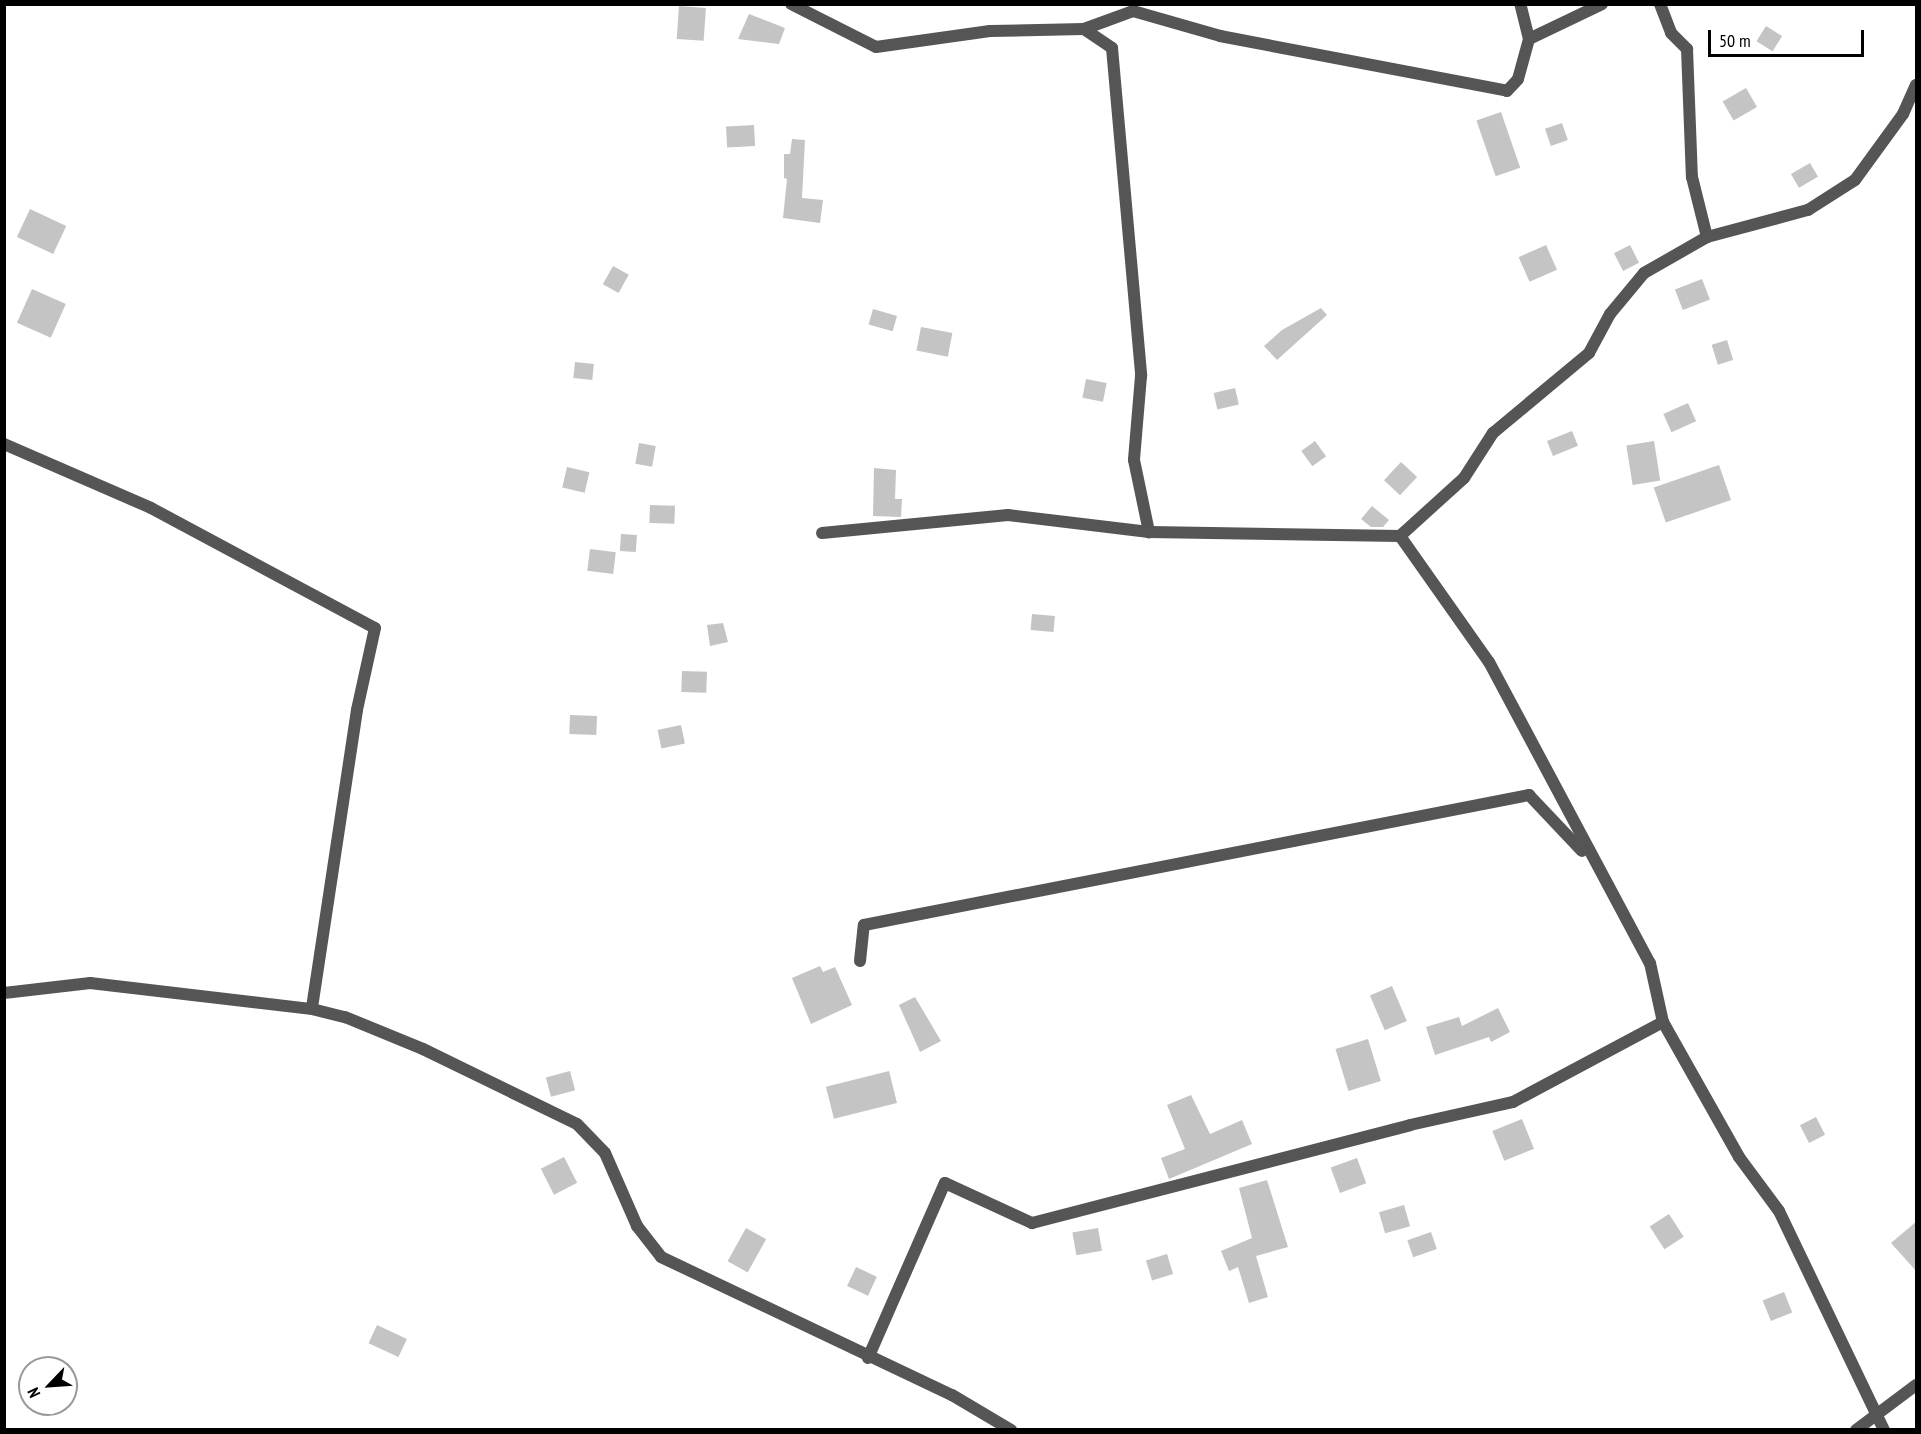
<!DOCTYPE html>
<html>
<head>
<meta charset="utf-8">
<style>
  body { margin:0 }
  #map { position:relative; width:1921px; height:1434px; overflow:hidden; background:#fff; font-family:"PT Sans Narrow",sans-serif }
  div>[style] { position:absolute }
  .building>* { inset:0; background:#c4c4c4; transform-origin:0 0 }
  .minor>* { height:12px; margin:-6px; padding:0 6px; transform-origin:6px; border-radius:6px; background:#555 }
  span { translate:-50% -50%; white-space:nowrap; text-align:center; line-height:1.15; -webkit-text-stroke:4.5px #fff; paint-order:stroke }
  .frame { position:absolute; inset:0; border:6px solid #000; pointer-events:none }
  .north { position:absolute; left:18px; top:1356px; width:60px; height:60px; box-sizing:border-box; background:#fff; border:2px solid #999; border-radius:50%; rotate:245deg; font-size:16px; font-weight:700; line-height:24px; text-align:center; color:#000 }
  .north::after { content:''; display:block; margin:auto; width:21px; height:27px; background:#000; clip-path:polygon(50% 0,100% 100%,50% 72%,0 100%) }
  .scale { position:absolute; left:1708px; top:30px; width:156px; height:27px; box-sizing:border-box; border:3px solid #000; border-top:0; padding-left:8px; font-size:18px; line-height:21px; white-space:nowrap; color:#000; -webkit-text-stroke:4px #fff; paint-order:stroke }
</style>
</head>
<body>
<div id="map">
  <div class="building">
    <i style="left:679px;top:6px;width:27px;height:33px;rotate:4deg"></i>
    <i style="clip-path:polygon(749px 14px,785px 28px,779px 44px,738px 39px)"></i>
    <i style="left:1766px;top:26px;width:19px;height:18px;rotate:32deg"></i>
    <i style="left:1746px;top:88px;width:22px;height:27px;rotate:60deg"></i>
    <i style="left:1501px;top:112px;width:59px;height:26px;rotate:71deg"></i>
    <i style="left:1562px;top:123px;width:18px;height:18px;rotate:71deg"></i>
    <i style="left:754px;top:125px;width:21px;height:28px;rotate:87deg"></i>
    <i style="clip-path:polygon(792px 139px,805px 140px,802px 198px,823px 200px,820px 223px,783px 218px,787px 179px,784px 178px,784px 154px,790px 154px)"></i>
    <i style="left:1810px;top:163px;width:16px;height:22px;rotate:60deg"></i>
    <i style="left:30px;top:209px;width:40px;height:31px;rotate:25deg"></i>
    <i style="left:1546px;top:245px;width:27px;height:30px;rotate:66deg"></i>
    <i style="left:1630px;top:245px;width:20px;height:18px;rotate:63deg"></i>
    <i style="left:613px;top:266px;width:18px;height:21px;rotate:29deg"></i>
    <i style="left:1702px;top:279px;width:22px;height:29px;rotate:69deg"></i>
    <i style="left:32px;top:289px;width:37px;height:37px;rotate:24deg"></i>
    <i style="clip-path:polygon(1321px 308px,1327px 315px,1277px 360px,1264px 346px,1282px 330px)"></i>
    <i style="left:873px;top:309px;width:25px;height:16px;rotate:16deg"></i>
    <i style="left:921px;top:327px;width:32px;height:24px;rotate:11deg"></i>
    <i style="left:1727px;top:340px;width:21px;height:16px;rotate:73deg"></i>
    <i style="left:575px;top:362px;width:19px;height:16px;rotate:6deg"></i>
    <i style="left:1086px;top:379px;width:21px;height:19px;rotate:11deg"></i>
    <i style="left:1235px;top:388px;width:17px;height:22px;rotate:77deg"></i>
    <i style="left:1688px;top:403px;width:20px;height:27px;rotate:66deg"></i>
    <i style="left:1572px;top:431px;width:16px;height:27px;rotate:68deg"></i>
    <i style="left:1315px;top:441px;width:19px;height:17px;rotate:54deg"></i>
    <i style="left:1654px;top:441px;width:40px;height:28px;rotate:81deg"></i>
    <i style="left:639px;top:443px;width:17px;height:21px;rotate:10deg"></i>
    <i style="left:1401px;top:462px;width:22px;height:25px;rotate:43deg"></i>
    <i style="left:1719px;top:465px;width:37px;height:69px;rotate:71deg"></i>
    <i style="left:567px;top:467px;width:23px;height:21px;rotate:13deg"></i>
    <i style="clip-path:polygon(874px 468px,896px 470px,895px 499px,902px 499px,901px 517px,873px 516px)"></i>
    <i style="left:650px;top:505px;width:25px;height:18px;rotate:2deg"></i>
    <i style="clip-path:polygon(1372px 506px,1389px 520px,1383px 527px,1371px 527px,1361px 519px)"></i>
    <i style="left:621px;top:534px;width:16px;height:17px;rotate:4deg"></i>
    <i style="left:590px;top:549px;width:26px;height:22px;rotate:7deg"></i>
    <i style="left:1032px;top:614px;width:23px;height:16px;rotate:5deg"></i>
    <i style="clip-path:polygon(723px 623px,728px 642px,710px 646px,707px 625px)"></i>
    <i style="left:682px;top:671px;width:25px;height:21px;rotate:2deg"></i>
    <i style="left:570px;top:715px;width:27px;height:19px;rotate:2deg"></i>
    <i style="left:681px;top:725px;width:19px;height:24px;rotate:78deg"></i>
    <i style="clip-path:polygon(820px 966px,823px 972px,835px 967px,852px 1005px,811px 1024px,792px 978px)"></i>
    <i style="left:1392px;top:986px;width:38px;height:24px;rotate:67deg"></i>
    <i style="clip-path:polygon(915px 997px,941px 1041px,920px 1052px,899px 1005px)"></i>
    <i style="clip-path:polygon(1498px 1008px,1510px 1032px,1491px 1042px,1489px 1037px,1435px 1055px,1426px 1027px,1459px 1017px,1462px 1026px)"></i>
    <i style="left:1368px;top:1039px;width:44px;height:34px;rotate:73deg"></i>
    <i style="left:570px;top:1071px;width:20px;height:25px;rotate:75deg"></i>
    <i style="left:889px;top:1071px;width:33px;height:65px;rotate:76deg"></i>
    <i style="clip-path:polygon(1191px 1095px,1210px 1134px,1242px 1120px,1252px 1144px,1169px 1179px,1161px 1158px,1185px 1149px,1167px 1105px)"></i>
    <i style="left:1816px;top:1117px;width:20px;height:18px;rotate:63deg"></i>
    <i style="left:1522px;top:1119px;width:32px;height:32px;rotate:68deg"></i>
    <i style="left:564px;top:1157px;width:29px;height:26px;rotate:63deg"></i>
    <i style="left:1357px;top:1158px;width:27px;height:28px;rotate:70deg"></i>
    <i style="clip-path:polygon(1267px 1180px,1288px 1247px,1256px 1256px,1268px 1297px,1249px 1303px,1238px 1267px,1229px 1271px,1221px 1251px,1252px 1238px,1239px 1188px)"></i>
    <i style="left:1404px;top:1205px;width:22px;height:26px;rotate:74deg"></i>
    <i style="left:1669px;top:1214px;width:27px;height:23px;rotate:57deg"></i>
    <i style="clip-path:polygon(1917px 1221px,1917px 1272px,1891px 1243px)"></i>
    <i style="left:746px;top:1228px;width:23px;height:38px;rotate:29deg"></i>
    <i style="left:1098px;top:1228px;width:23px;height:26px;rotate:80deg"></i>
    <i style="left:1431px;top:1232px;width:18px;height:25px;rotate:71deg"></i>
    <i style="left:1167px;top:1254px;width:21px;height:22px;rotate:73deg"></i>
    <i style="left:856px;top:1267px;width:23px;height:21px;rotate:25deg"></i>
    <i style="left:1784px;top:1292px;width:22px;height:23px;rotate:68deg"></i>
    <i style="left:377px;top:1325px;width:33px;height:20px;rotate:25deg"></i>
  </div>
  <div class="minor">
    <i style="left:791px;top:4px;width:95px;rotate:26.8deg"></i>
    <i style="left:876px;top:47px;width:115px;rotate:-8deg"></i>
    <i style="left:990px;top:31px;width:94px;rotate:-1.2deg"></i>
    <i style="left:1084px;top:29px;width:34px;rotate:34deg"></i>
    <i style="left:1112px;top:48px;width:329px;rotate:84.9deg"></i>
    <i style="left:1141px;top:376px;width:84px;rotate:94.8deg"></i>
    <i style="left:1134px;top:460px;width:74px;rotate:78.2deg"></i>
    <i style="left:1660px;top:4px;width:31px;rotate:69deg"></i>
    <i style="left:1671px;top:33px;width:23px;rotate:45deg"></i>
    <i style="left:1687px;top:49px;width:128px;rotate:87.8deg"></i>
    <i style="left:1692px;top:177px;width:62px;rotate:76deg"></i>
    <i style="left:1084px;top:29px;width:52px;rotate:-20.2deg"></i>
    <i style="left:1133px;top:11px;width:91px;rotate:16deg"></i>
    <i style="left:1220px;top:36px;width:292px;rotate:10.8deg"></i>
    <i style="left:1507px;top:91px;width:16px;rotate:-47deg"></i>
    <i style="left:1518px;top:79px;width:41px;rotate:-74.6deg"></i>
    <i style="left:1529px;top:39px;width:36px;rotate:-104deg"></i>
    <i style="left:1529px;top:39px;width:81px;rotate:-25.6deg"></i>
    <i style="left:4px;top:444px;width:160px;rotate:23.5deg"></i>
    <i style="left:151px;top:508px;width:254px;rotate:28.2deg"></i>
    <i style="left:375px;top:628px;width:84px;rotate:102.4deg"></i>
    <i style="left:357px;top:710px;width:302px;rotate:98.6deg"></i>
    <i style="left:312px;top:1009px;width:34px;rotate:14deg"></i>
    <i style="left:345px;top:1017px;width:84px;rotate:22.3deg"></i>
    <i style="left:423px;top:1049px;width:171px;rotate:26deg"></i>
    <i style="left:577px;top:1124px;width:40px;rotate:46deg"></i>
    <i style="left:605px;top:1153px;width:80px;rotate:66.3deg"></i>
    <i style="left:637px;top:1226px;width:39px;rotate:52deg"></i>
    <i style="left:661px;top:1257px;width:322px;rotate:25.4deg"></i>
    <i style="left:952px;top:1395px;width:69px;rotate:30.7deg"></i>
    <i style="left:822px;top:533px;width:187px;rotate:-5.5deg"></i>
    <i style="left:1008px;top:515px;width:142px;rotate:6.9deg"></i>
    <i style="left:1149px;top:532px;width:251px;rotate:0.9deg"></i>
    <i style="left:1400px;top:536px;width:86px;rotate:-42.2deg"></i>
    <i style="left:1464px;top:478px;width:54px;rotate:-57.2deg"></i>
    <i style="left:1493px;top:433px;width:125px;rotate:-39.8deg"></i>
    <i style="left:1589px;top:353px;width:44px;rotate:-61.7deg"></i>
    <i style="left:1610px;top:314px;width:53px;rotate:-50.3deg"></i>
    <i style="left:1644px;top:273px;width:73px;rotate:-29.7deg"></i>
    <i style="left:1707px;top:237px;width:105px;rotate:-15deg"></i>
    <i style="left:1808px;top:210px;width:56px;rotate:-32.6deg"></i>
    <i style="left:1855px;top:180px;width:82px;rotate:-54deg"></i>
    <i style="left:1903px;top:114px;width:32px;rotate:-66deg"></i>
    <i style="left:1400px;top:536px;width:154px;rotate:54.8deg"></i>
    <i style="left:1489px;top:662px;width:341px;rotate:61.9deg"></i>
    <i style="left:1650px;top:963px;width:60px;rotate:77.6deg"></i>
    <i style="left:1663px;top:1022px;width:155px;rotate:60.6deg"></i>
    <i style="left:1739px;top:1157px;width:67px;rotate:53.5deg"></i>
    <i style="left:1779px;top:1211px;width:243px;rotate:64.4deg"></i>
    <i style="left:860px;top:961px;width:36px;rotate:-84deg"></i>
    <i style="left:864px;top:925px;width:678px;rotate:-11.06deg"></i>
    <i style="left:1529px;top:795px;width:77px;rotate:46.6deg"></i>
    <i style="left:4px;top:993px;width:87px;rotate:-6.6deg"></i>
    <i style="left:90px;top:983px;width:224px;rotate:6.7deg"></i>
    <i style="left:868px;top:1358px;width:191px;rotate:-66.3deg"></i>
    <i style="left:945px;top:1183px;width:96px;rotate:24.7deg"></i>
    <i style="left:1032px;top:1223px;width:390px;rotate:-14.5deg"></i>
    <i style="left:1410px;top:1125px;width:106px;rotate:-12.6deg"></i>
    <i style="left:1513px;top:1102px;width:170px;rotate:-28.1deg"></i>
    <i style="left:1856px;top:1430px;width:75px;rotate:-36.9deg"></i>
  </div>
  <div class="frame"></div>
  <div class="north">N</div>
  <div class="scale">50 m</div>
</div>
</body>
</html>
